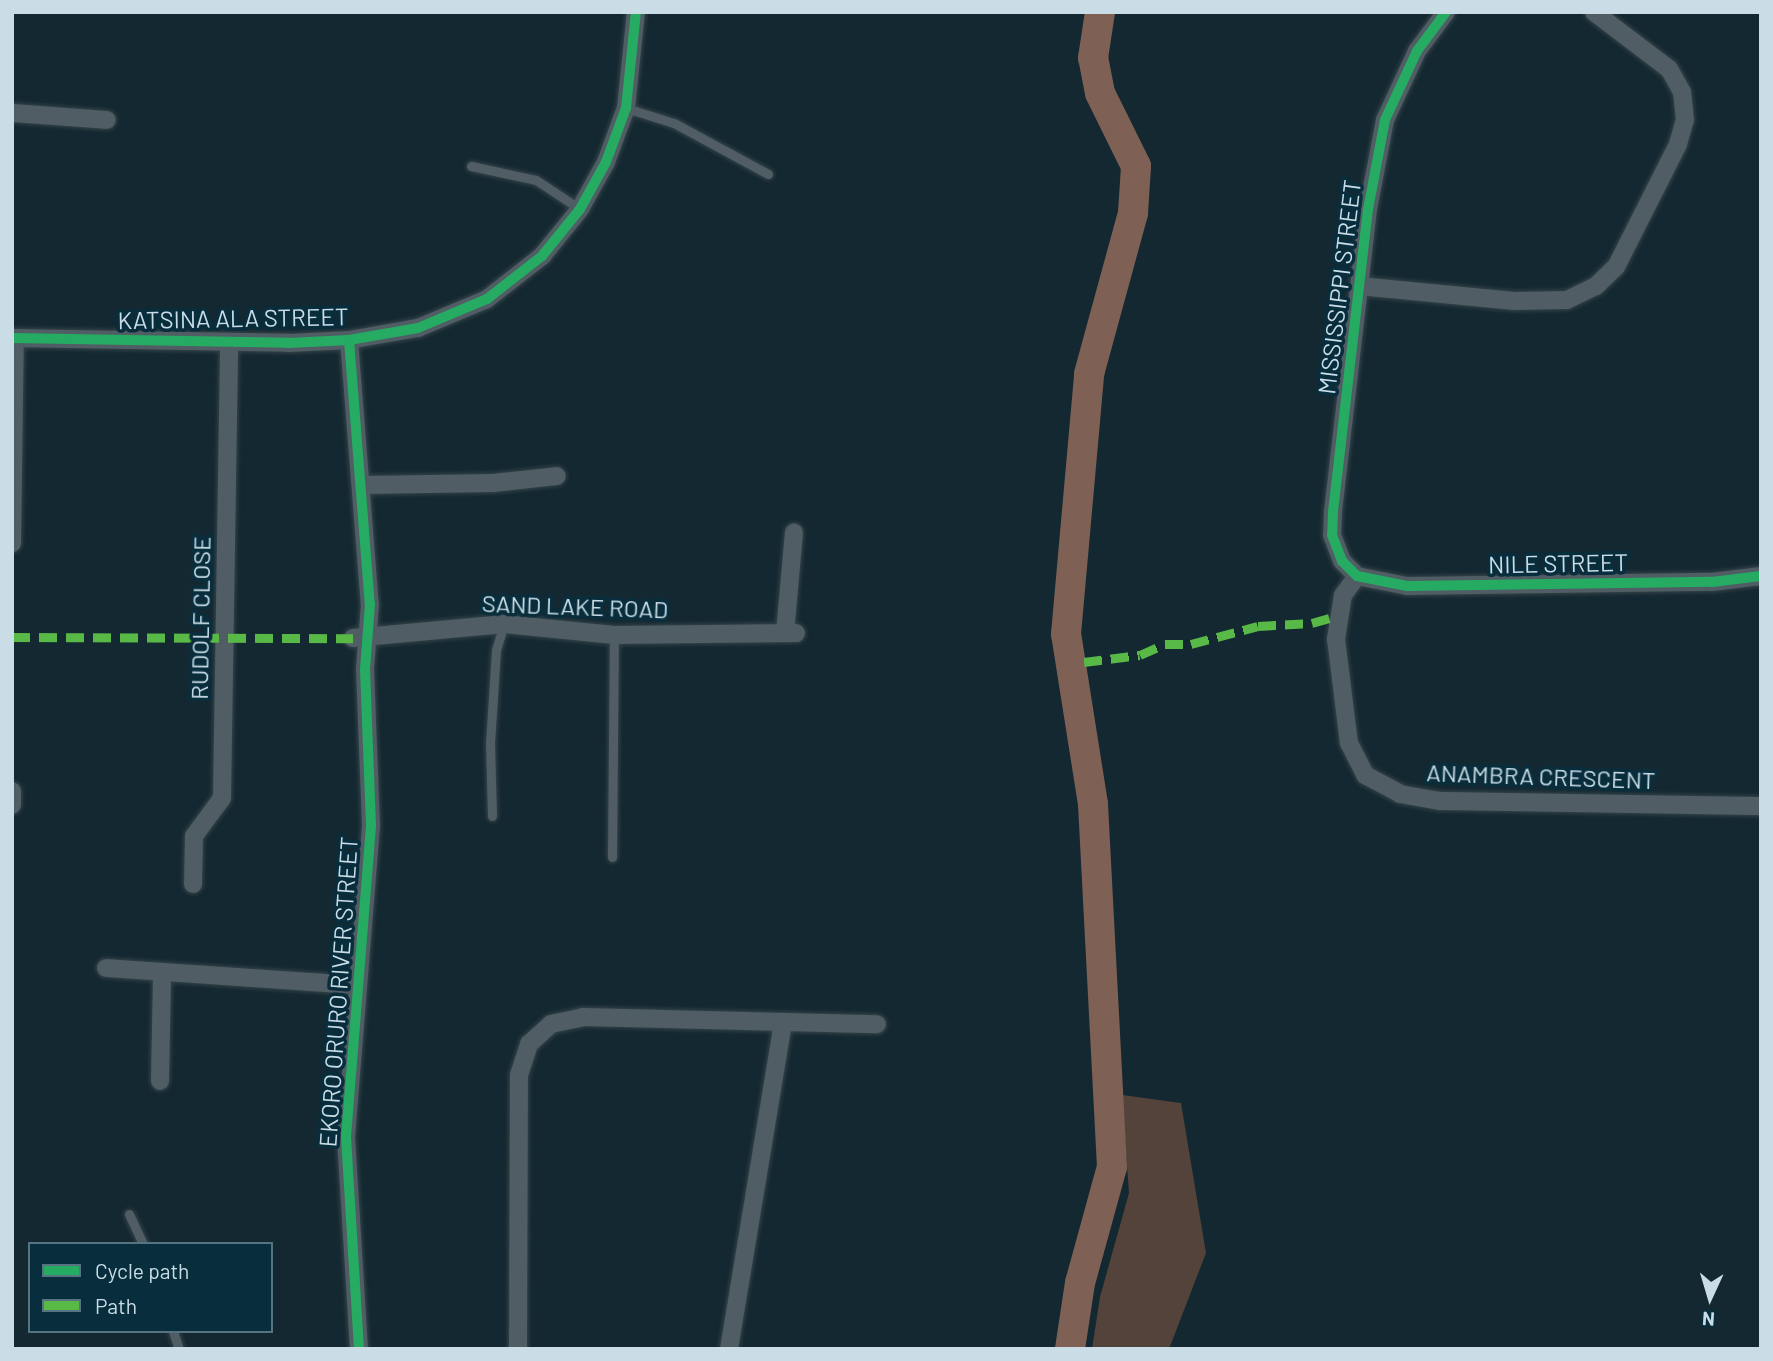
<!DOCTYPE html>
<html>
<head>
<meta charset="utf-8">
<style>
  body { margin:0 }
  #map { position:relative; width:1773px; height:1361px; overflow:hidden; background:#142831; font-family:Barlow,sans-serif }
  div>[style] { position:absolute }
  .green>* { inset:0; background:#54433b }
  .river>* { height:30px; margin:-15px; padding:0 15px; transform-origin:15px; border-radius:15px; background:#7e6154 }
  .roads { filter:drop-shadow(0 0 2px #344349) drop-shadow(0 0 2px #344349) }
  .lane>* { height:9px; margin:-4.5px; padding:0 4.5px; transform-origin:4.5px; border-radius:4.5px; background:#505d64 }
  .street>* { height:18px; margin:-9px; padding:0 9px; transform-origin:9px; border-radius:9px; background:#505d64 }
  .quiet>* { height:9px; margin-top:-4.5px; transform-origin:0; background:repeating-linear-gradient(90deg,#58b947 0 18px,transparent 0 27px) }
  .cycleway>* { height:10px; margin:-5px; padding:0 5px; transform-origin:5px; border-radius:5px; background:#26ab63 }
  span { translate:-50% -50%; white-space:nowrap; text-align:center; line-height:1.15; -webkit-text-stroke:7px #082d3d; paint-order:stroke }
  .street-label { font-size:24px; color:#cadde7 }
  .frame { position:absolute; inset:0; border:14px solid #cadde7; pointer-events:none }
  .legend { position:absolute; left:28px; top:1242px; width:245px; height:91px; box-sizing:border-box; background:#082d3d; border:2px solid #567381; margin:0; padding:9px 12px; list-style:none; font-size:21px; color:#cadde7 }
  .legend li { display:flex; align-items:center; gap:14px; height:35px }
  .legend b { width:35px; border:2px solid #567381 }
  .north { position:absolute; left:1675px; top:1263px; width:70px; height:70px; -webkit-text-stroke:5px #082d3d; paint-order:stroke; rotate:184deg; font-size:19px; font-weight:700; line-height:28px; text-align:center; color:#cadde7 }
  .north::after { content:''; display:block; margin:auto; width:24px; height:32px; background:#cadde7; clip-path:polygon(50% 0,100% 100%,50% 72%,0 100%) }
</style>
</head>
<body>
<div id="map">
  <div class="green">
    <i style="clip-path:polygon(1122px 1095px,1181px 1103px,1206px 1253px,1169px 1349px,1092px 1349px,1100px 1297px,1129px 1193px)"></i>
  </div>
  <div class="river">
    <i style="left:1070px;top:1349px;width:67px;rotate:-81.4deg"></i>
    <i style="left:1080px;top:1283px;width:120px;rotate:-74.6deg"></i>
    <i style="left:1112px;top:1167px;width:363px;rotate:-93deg"></i>
    <i style="left:1093px;top:804px;width:172px;rotate:-99deg"></i>
    <i style="left:1066px;top:634px;width:261px;rotate:-84.9deg"></i>
    <i style="left:1089px;top:374px;width:167px;rotate:-74.7deg"></i>
    <i style="left:1133px;top:213px;width:47px;rotate:-86.3deg"></i>
    <i style="left:1136px;top:166px;width:81px;rotate:-116.3deg"></i>
    <i style="left:1100px;top:93px;width:36px;rotate:-101deg"></i>
    <i style="left:1093px;top:58px;width:47px;rotate:-81.3deg"></i>
  </div>
  <div class="roads">
    <div class="lane">
      <i style="left:626px;top:108px;width:50px;rotate:17.4deg"></i>
      <i style="left:674px;top:123px;width:107px;rotate:28.5deg"></i>
      <i style="left:471px;top:166px;width:66px;rotate:12.2deg"></i>
      <i style="left:536px;top:180px;width:53px;rotate:33.4deg"></i>
      <i style="left:492px;top:816px;width:73px;rotate:-91.6deg"></i>
      <i style="left:490px;top:743px;width:93px;rotate:-86.3deg"></i>
      <i style="left:496px;top:650px;width:27px;rotate:-73deg"></i>
      <i style="left:612px;top:857px;width:222px;rotate:-89.5deg"></i>
      <i style="left:129px;top:1214px;width:33px;rotate:65deg"></i>
      <i style="left:173px;top:1331px;width:19px;rotate:72deg"></i>
    </div>
    <div class="street">
      <i style="left:1446px;top:12px;width:49px;rotate:126.6deg"></i>
      <i style="left:1417px;top:51px;width:76px;rotate:114.9deg"></i>
      <i style="left:1385px;top:120px;width:91px;rotate:100.8deg"></i>
      <i style="left:1368px;top:209px;width:305px;rotate:96.6deg"></i>
      <i style="left:1333px;top:512px;width:23px;rotate:92deg"></i>
      <i style="left:1332px;top:535px;width:28px;rotate:69deg"></i>
      <i style="left:1342px;top:561px;width:21px;rotate:45deg"></i>
      <i style="left:1357px;top:576px;width:51px;rotate:11.3deg"></i>
      <i style="left:1407px;top:586px;width:305px;rotate:-0.8deg"></i>
      <i style="left:1712px;top:582px;width:49px;rotate:-7deg"></i>
      <i style="left:12px;top:113px;width:95px;rotate:4.2deg"></i>
      <i style="left:1359px;top:286px;width:156px;rotate:5.5deg"></i>
      <i style="left:1514px;top:301px;width:53px;rotate:-1.1deg"></i>
      <i style="left:1567px;top:300px;width:32px;rotate:-26deg"></i>
      <i style="left:1596px;top:286px;width:28px;rotate:-44deg"></i>
      <i style="left:1616px;top:267px;width:138px;rotate:-63.2deg"></i>
      <i style="left:1678px;top:144px;width:25px;rotate:-74deg"></i>
      <i style="left:1685px;top:120px;width:28px;rotate:-96deg"></i>
      <i style="left:1682px;top:92px;width:26px;rotate:-119deg"></i>
      <i style="left:1669px;top:69px;width:94px;rotate:-142.8deg"></i>
      <i style="left:12px;top:338px;width:277px;rotate:1deg"></i>
      <i style="left:289px;top:343px;width:60px;rotate:-2.9deg"></i>
      <i style="left:349px;top:340px;width:70px;rotate:-9.9deg"></i>
      <i style="left:418px;top:328px;width:75px;rotate:-22.8deg"></i>
      <i style="left:487px;top:299px;width:70px;rotate:-38deg"></i>
      <i style="left:542px;top:256px;width:60px;rotate:-51deg"></i>
      <i style="left:580px;top:209px;width:54px;rotate:-61deg"></i>
      <i style="left:606px;top:162px;width:58px;rotate:-69.7deg"></i>
      <i style="left:626px;top:108px;width:97px;rotate:-84.1deg"></i>
      <i style="left:349px;top:340px;width:265px;rotate:85.5deg"></i>
      <i style="left:370px;top:604px;width:65px;rotate:94.4deg"></i>
      <i style="left:365px;top:669px;width:157px;rotate:87.8deg"></i>
      <i style="left:371px;top:826px;width:312px;rotate:94.6deg"></i>
      <i style="left:346px;top:1137px;width:212px;rotate:86.5deg"></i>
      <i style="left:364px;top:485px;width:129px;rotate:-0.9deg"></i>
      <i style="left:493px;top:483px;width:64px;rotate:-6.2deg"></i>
      <i style="left:12px;top:543px;width:205px;rotate:-89.2deg"></i>
      <i style="left:1357px;top:576px;width:24px;rotate:126deg"></i>
      <i style="left:1343px;top:595px;width:45px;rotate:99deg"></i>
      <i style="left:1336px;top:639px;width:105px;rotate:82.9deg"></i>
      <i style="left:1349px;top:743px;width:36px;rotate:63deg"></i>
      <i style="left:1365px;top:775px;width:40px;rotate:28deg"></i>
      <i style="left:1400px;top:794px;width:41px;rotate:9.9deg"></i>
      <i style="left:1440px;top:801px;width:321px;rotate:0.9deg"></i>
      <i style="left:785px;top:633px;width:101px;rotate:-84.9deg"></i>
      <i style="left:353px;top:638px;width:152px;rotate:-5.3deg"></i>
      <i style="left:504px;top:624px;width:111px;rotate:5.7deg"></i>
      <i style="left:614px;top:635px;width:182px;rotate:-0.6deg"></i>
      <i style="left:12px;top:791px;width:14px;rotate:90deg"></i>
      <i style="left:193px;top:884px;width:48px;rotate:-88.8deg"></i>
      <i style="left:194px;top:836px;width:47px;rotate:-53.6deg"></i>
      <i style="left:222px;top:798px;width:455px;rotate:-89.1deg"></i>
      <i style="left:106px;top:968px;width:251px;rotate:3.9deg"></i>
      <i style="left:160px;top:1081px;width:107px;rotate:-88.9deg"></i>
      <i style="left:518px;top:1349px;width:274px;rotate:-89.8deg"></i>
      <i style="left:519px;top:1075px;width:33px;rotate:-72deg"></i>
      <i style="left:529px;top:1044px;width:30px;rotate:-42deg"></i>
      <i style="left:551px;top:1024px;width:33px;rotate:-12deg"></i>
      <i style="left:583px;top:1017px;width:294px;rotate:1.4deg"></i>
      <i style="left:729px;top:1349px;width:331px;rotate:-80.6deg"></i>
    </div>
  </div>
  <div class="quiet">
    <i style="left:12px;top:637px;width:341px;rotate:0.2deg"></i>
    <i style="left:1084px;top:662px;width:56px;rotate:-7.1deg"></i>
    <i style="left:1140px;top:655px;width:27px;rotate:-24deg"></i>
    <i style="left:1165px;top:644px;width:26px"></i>
    <i style="left:1191px;top:644px;width:69px;rotate:-15deg"></i>
    <i style="left:1258px;top:626px;width:54px;rotate:-3.2deg"></i>
    <i style="left:1312px;top:623px;width:26px;rotate:-16deg"></i>
  </div>
  <div class="cycleway">
    <i style="left:1446px;top:12px;width:49px;rotate:126.6deg"></i>
    <i style="left:1417px;top:51px;width:76px;rotate:114.9deg"></i>
    <i style="left:1385px;top:120px;width:91px;rotate:100.8deg"></i>
    <i style="left:1368px;top:209px;width:305px;rotate:96.6deg"></i>
    <i style="left:1333px;top:512px;width:23px;rotate:92deg"></i>
    <i style="left:1332px;top:535px;width:28px;rotate:69deg"></i>
    <i style="left:1342px;top:561px;width:21px;rotate:45deg"></i>
    <i style="left:1357px;top:576px;width:51px;rotate:11.3deg"></i>
    <i style="left:1407px;top:586px;width:305px;rotate:-0.8deg"></i>
    <i style="left:1712px;top:582px;width:49px;rotate:-7deg"></i>
    <i style="left:12px;top:338px;width:277px;rotate:1deg"></i>
    <i style="left:289px;top:343px;width:60px;rotate:-2.9deg"></i>
    <i style="left:349px;top:340px;width:70px;rotate:-9.9deg"></i>
    <i style="left:418px;top:328px;width:75px;rotate:-22.8deg"></i>
    <i style="left:487px;top:299px;width:70px;rotate:-38deg"></i>
    <i style="left:542px;top:256px;width:60px;rotate:-51deg"></i>
    <i style="left:580px;top:209px;width:54px;rotate:-61deg"></i>
    <i style="left:606px;top:162px;width:58px;rotate:-69.7deg"></i>
    <i style="left:626px;top:108px;width:97px;rotate:-84.1deg"></i>
    <i style="left:349px;top:340px;width:265px;rotate:85.5deg"></i>
    <i style="left:370px;top:604px;width:65px;rotate:94.4deg"></i>
    <i style="left:365px;top:669px;width:157px;rotate:87.8deg"></i>
    <i style="left:371px;top:826px;width:312px;rotate:94.6deg"></i>
    <i style="left:346px;top:1137px;width:212px;rotate:86.5deg"></i>
  </div>
  <div class="street-label">
    <span style="left:1339px;top:287px;rotate:-83deg">MISSISSIPPI STREET</span>
    <span style="left:233px;top:318px;rotate:-1deg">KATSINA ALA STREET</span>
    <span style="left:1558px;top:563px;rotate:-1deg">NILE STREET</span>
    <span style="left:575px;top:606px;rotate:2deg">SAND LAKE ROAD</span>
    <span style="left:200px;top:618px;rotate:-89deg">RUDOLF CLOSE</span>
    <span style="left:1541px;top:776px;rotate:2deg">ANAMBRA CRESCENT</span>
    <span style="left:338px;top:992px;rotate:-86deg">EKORO ORURO RIVER STREET</span>
  </div>
  <div class="frame"></div>
  <ul class="legend">
  <li><b style="height:9px;background:#26ab63"></b>Cycle path</li>
  <li><b style="height:9px;background:#58b947"></b>Path</li>
  </ul>
  <div class="north">N</div>
</div>
</body>
</html>
